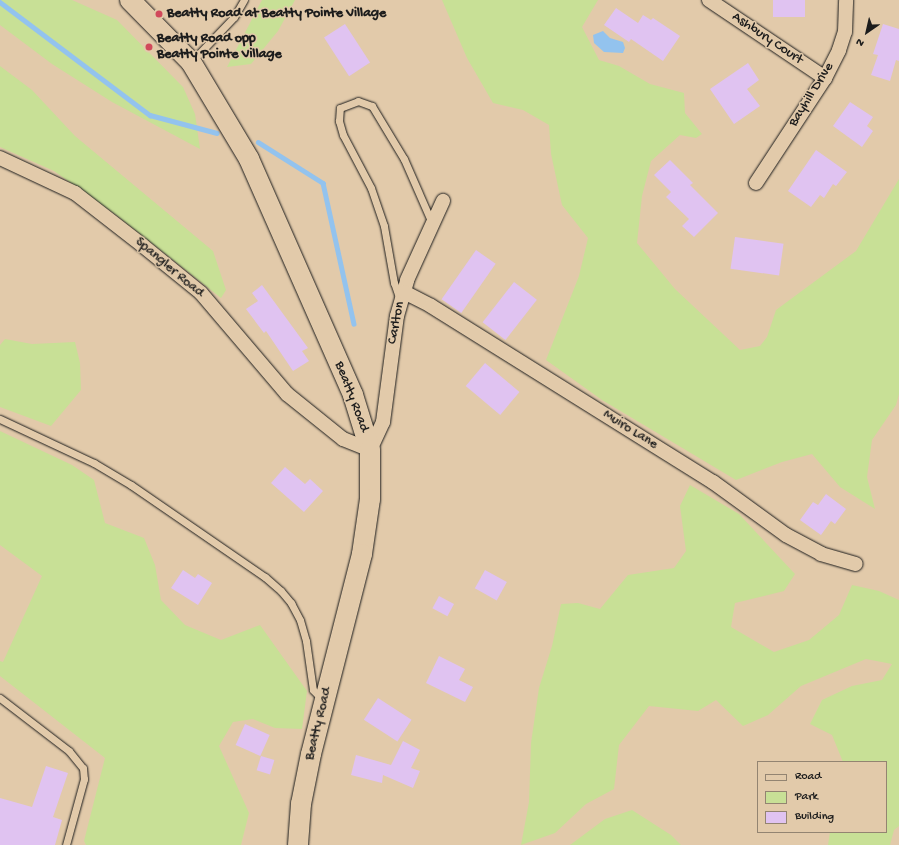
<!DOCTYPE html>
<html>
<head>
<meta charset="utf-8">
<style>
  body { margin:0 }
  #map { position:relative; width:899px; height:845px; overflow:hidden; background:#e2caaa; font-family:"Gochi Hand",sans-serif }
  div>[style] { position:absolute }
  .green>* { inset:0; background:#c8e096 }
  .water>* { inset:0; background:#93c3ee }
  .stream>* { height:4.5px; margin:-2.25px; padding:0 2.25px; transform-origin:2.25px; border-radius:2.25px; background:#93c3ee }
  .building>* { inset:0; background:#e0c3f1; transform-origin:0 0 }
  .roads { filter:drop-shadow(0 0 1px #1c1c1c) drop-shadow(0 0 1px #1c1c1c) }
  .lane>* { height:7px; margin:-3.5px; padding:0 3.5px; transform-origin:3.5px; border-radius:3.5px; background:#e2caaa }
  .street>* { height:14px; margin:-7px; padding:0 7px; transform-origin:7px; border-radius:7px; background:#e2caaa }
  .secondary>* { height:20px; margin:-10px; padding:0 10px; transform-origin:10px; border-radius:10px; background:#e2caaa }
  .dots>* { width:11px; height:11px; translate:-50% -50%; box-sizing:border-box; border:2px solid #e2caaa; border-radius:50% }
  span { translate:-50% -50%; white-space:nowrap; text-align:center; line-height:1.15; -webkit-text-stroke:3px #e2caaa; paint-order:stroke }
  .poi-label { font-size:14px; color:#1c1c1c; font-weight:700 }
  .left { translate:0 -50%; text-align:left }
  .street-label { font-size:14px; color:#1c1c1c }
  .legend { position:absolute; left:757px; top:761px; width:130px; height:72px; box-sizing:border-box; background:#e2caaa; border:1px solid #938471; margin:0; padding:5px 7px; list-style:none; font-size:12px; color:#1c1c1c }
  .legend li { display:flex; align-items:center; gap:8px; height:20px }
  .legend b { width:20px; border:1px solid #938471 }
  .north { position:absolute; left:847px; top:12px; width:40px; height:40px; -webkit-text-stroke:3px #e2caaa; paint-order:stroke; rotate:214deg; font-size:11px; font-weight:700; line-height:16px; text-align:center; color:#1c1c1c }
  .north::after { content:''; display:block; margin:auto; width:14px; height:18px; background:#1c1c1c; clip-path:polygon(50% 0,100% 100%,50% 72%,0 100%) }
</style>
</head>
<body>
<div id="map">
  <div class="green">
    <i style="clip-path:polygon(0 0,72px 0,117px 20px,183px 87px,195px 114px,200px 149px,112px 102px,52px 64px,0 25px)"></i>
    <i style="clip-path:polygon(262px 0,295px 0,278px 31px,251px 64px,227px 67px)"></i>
    <i style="clip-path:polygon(442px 0,598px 0,582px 27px,599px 60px,619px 66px,650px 84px,684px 93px,685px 113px,702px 134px,696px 138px,680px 135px,651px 161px,642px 196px,637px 243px,675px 289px,740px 350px,760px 346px,767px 337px,776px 310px,856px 251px,899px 179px,899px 394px,896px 405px,872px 440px,867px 477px,875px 509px,840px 487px,812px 454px,782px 462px,736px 480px,602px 400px,546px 360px,579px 276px,588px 238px,562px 205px,551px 154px,549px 125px,523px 110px,493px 103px,467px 58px)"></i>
    <i style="clip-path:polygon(0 66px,32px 90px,75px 136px,213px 251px,226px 290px,221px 298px,116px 215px,54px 171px,0 147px)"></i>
    <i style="clip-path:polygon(5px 339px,32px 344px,75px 342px,80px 363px,81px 390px,51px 426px,0 407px,0 345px)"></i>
    <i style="clip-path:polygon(0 431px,72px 465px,94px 480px,105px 523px,144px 538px,155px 565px,161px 600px,185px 625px,221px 640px,260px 625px,307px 691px,302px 729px,275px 728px,253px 719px,233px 722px,219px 746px,249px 813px,241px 845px,86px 845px,84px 841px,105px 758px,0 676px,0 661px,3px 662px,42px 576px,0 545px)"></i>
    <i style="clip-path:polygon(690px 485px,739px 514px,795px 574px,784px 591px,735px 603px,731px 627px,774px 652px,809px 640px,839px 615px,852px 585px,879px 591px,899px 600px,899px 826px,894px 830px,890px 845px,828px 845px,830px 832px,886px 832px,886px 762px,843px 762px,832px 735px,810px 724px,822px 700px,852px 686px,882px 680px,892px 664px,866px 659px,801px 686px,768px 715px,743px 726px,716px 700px,698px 711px,649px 706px,619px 745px,614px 789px,586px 804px,555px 833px,521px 845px,529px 802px,531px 743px,539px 688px,552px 646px,561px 604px,578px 603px,600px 609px,628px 575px,674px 568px,686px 551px,680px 506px)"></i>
    <i style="clip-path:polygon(632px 810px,671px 835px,681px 845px,570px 845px,605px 819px)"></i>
  </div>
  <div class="water">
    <i style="clip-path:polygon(603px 31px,610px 38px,623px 42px,625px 48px,623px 53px,604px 52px,594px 43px,593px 35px)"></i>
  </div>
  <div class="stream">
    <i style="left:0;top:2px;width:188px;rotate:37deg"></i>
    <i style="left:150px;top:115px;width:69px;rotate:15deg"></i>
    <i style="left:258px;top:142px;width:77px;rotate:32.2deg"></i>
    <i style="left:323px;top:183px;width:144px;rotate:77.6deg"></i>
  </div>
  <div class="building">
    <i style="left:773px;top:0;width:32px;height:17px"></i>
    <i style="clip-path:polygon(616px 8px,638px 23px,643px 15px,651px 20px,653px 18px,680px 36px,663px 61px,631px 39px,629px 42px,604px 25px)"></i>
    <i style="left:345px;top:24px;width:46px;height:25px;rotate:57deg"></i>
    <i style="clip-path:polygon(883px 24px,899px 29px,899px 61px,896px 60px,890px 81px,871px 75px,878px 55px,873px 54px)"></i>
    <i style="clip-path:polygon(748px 63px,759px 80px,747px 89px,760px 106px,734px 124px,710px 89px)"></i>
    <i style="clip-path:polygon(850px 102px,873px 117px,867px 126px,873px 131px,862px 147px,833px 126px)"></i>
    <i style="clip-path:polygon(816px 150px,847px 172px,836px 186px,833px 184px,824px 198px,820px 195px,811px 207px,788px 191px)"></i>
    <i style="clip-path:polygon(670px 160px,693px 183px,690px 185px,718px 213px,694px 237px,682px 226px,689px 219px,666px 197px,671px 192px,654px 175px)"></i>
    <i style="left:735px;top:237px;width:49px;height:32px;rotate:8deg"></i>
    <i style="left:476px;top:250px;width:24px;height:60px;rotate:35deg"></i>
    <i style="left:514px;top:282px;width:29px;height:51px;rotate:38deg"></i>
    <i style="clip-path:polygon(262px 285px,308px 348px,302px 351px,309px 361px,293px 371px,266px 331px,264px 333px,246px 309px,258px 301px,252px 293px)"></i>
    <i style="left:485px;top:363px;width:45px;height:30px;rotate:40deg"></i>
    <i style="clip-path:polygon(285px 467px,305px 484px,310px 479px,323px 491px,304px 512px,271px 483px)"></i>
    <i style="clip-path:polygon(826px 494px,846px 509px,835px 524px,831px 521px,821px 535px,800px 520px,813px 502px,818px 505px)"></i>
    <i style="clip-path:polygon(183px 570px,195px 578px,198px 574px,212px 583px,198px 605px,171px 588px)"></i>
    <i style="left:485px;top:570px;width:25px;height:21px;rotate:29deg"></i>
    <i style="left:439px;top:596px;width:17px;height:14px;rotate:28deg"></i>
    <i style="clip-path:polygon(439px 656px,465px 669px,459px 680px,473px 687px,465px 702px,426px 683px)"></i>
    <i style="left:378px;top:698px;width:40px;height:26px;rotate:33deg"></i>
    <i style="left:245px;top:724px;width:27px;height:23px;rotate:24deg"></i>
    <i style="clip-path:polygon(403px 741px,420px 750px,411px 768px,420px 771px,413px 788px,383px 775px,382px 783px,351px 775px,356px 755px,391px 765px)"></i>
    <i style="left:261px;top:756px;width:14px;height:15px;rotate:17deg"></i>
    <i style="clip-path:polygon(46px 766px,68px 773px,53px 817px,62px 820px,55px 845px,0 845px,0 798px,32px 807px)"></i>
  </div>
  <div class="roads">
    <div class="lane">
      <i style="left:191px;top:62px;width:62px;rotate:-46.3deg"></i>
      <i style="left:234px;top:17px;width:20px;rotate:-60deg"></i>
      <i style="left:400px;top:300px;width:18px;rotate:-109deg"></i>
      <i style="left:394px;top:283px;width:58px;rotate:-100deg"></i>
      <i style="left:384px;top:226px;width:40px;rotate:-108.9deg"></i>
      <i style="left:371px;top:188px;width:60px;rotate:-117.8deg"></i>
      <i style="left:343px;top:135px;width:15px;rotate:-106deg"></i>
      <i style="left:339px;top:121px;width:13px;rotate:-86deg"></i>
      <i style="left:340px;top:108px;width:19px;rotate:-21deg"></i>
      <i style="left:358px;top:101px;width:15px;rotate:20deg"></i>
      <i style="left:372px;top:106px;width:62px;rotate:58.9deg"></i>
      <i style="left:404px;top:159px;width:70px;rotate:66.4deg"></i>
      <i style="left:0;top:419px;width:104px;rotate:25.1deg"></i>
      <i style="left:94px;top:463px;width:43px;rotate:30.7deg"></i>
      <i style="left:131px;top:485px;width:163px;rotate:34.5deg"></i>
      <i style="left:265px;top:577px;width:21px;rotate:41deg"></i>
      <i style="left:281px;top:591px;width:16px;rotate:50deg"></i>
      <i style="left:291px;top:603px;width:19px;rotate:62deg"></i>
      <i style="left:300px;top:620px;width:22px;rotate:74deg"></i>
      <i style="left:306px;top:641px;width:49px;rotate:81.9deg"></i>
      <i style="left:313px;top:690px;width:13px;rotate:45deg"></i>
      <i style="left:0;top:698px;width:87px;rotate:37.5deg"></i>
      <i style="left:69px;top:751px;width:22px;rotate:51deg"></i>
      <i style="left:83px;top:768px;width:11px;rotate:85deg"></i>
      <i style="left:84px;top:779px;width:68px;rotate:105.3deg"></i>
    </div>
    <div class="street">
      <i style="left:709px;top:0;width:140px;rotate:33.9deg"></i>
      <i style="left:0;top:158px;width:83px;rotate:25deg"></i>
      <i style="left:75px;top:193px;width:85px;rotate:37.8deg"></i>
      <i style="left:142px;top:245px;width:76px;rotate:39.1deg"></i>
      <i style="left:201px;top:293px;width:133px;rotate:49.6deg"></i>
      <i style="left:287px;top:394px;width:72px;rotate:38.8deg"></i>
      <i style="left:343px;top:439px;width:29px;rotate:22deg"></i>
      <i style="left:370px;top:450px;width:31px;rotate:-65deg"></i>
      <i style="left:383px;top:422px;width:107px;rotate:-82.5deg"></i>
      <i style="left:397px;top:316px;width:37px;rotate:-74deg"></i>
      <i style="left:407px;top:280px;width:87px;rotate:-65.5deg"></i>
      <i style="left:756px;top:183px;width:126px;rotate:-56.7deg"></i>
      <i style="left:825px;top:78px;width:31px;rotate:-63deg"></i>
      <i style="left:839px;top:50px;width:19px;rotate:-72deg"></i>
      <i style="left:845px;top:32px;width:32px;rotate:-88deg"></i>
      <i style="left:404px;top:292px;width:30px;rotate:27deg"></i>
      <i style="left:431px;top:306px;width:332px;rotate:32deg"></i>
      <i style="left:713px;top:482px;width:90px;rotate:36deg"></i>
      <i style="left:786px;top:535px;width:40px;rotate:28deg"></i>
      <i style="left:821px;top:554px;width:36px;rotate:16deg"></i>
    </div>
    <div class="secondary">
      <i style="left:130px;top:0;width:87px;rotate:45.5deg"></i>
      <i style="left:191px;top:62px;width:113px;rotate:59.1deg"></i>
      <i style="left:249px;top:159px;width:258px;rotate:66.2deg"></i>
      <i style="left:353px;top:395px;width:58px;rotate:72.8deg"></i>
      <i style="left:370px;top:450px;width:49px;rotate:90deg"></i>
      <i style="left:370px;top:499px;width:56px;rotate:98.3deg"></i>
      <i style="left:362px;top:554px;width:206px;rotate:104.3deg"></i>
      <i style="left:311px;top:754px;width:51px;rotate:101.3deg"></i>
      <i style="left:301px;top:804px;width:41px;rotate:94.2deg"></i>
    </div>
  </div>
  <div class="dots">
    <i style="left:159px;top:14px;background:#d1495b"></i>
    <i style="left:149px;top:47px;background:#d1495b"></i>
  </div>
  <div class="poi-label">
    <span class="left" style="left:167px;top:14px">Beatty Road at Beatty Pointe Village</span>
    <span class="left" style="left:157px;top:47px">Beatty Road opp<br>Beatty Pointe Village</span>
  </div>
  <div class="street-label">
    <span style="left:767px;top:39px;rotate:34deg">Ashbury Court</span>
    <span style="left:812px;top:95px;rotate:-58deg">Bayhill Drive</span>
    <span style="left:169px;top:268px;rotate:40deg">Spangler Road</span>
    <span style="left:397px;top:323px;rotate:-79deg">Carlton</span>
    <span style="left:351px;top:397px;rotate:69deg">Beatty Road</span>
    <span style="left:630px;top:430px;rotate:32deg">Muiro Lane</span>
    <span style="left:319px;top:724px;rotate:-76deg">Beatty Road</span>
  </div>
  <ul class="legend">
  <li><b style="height:5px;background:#e2caaa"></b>Road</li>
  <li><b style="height:11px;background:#c8e096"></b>Park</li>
  <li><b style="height:11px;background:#e0c3f1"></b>Building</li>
  </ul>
  <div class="north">N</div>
</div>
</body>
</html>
